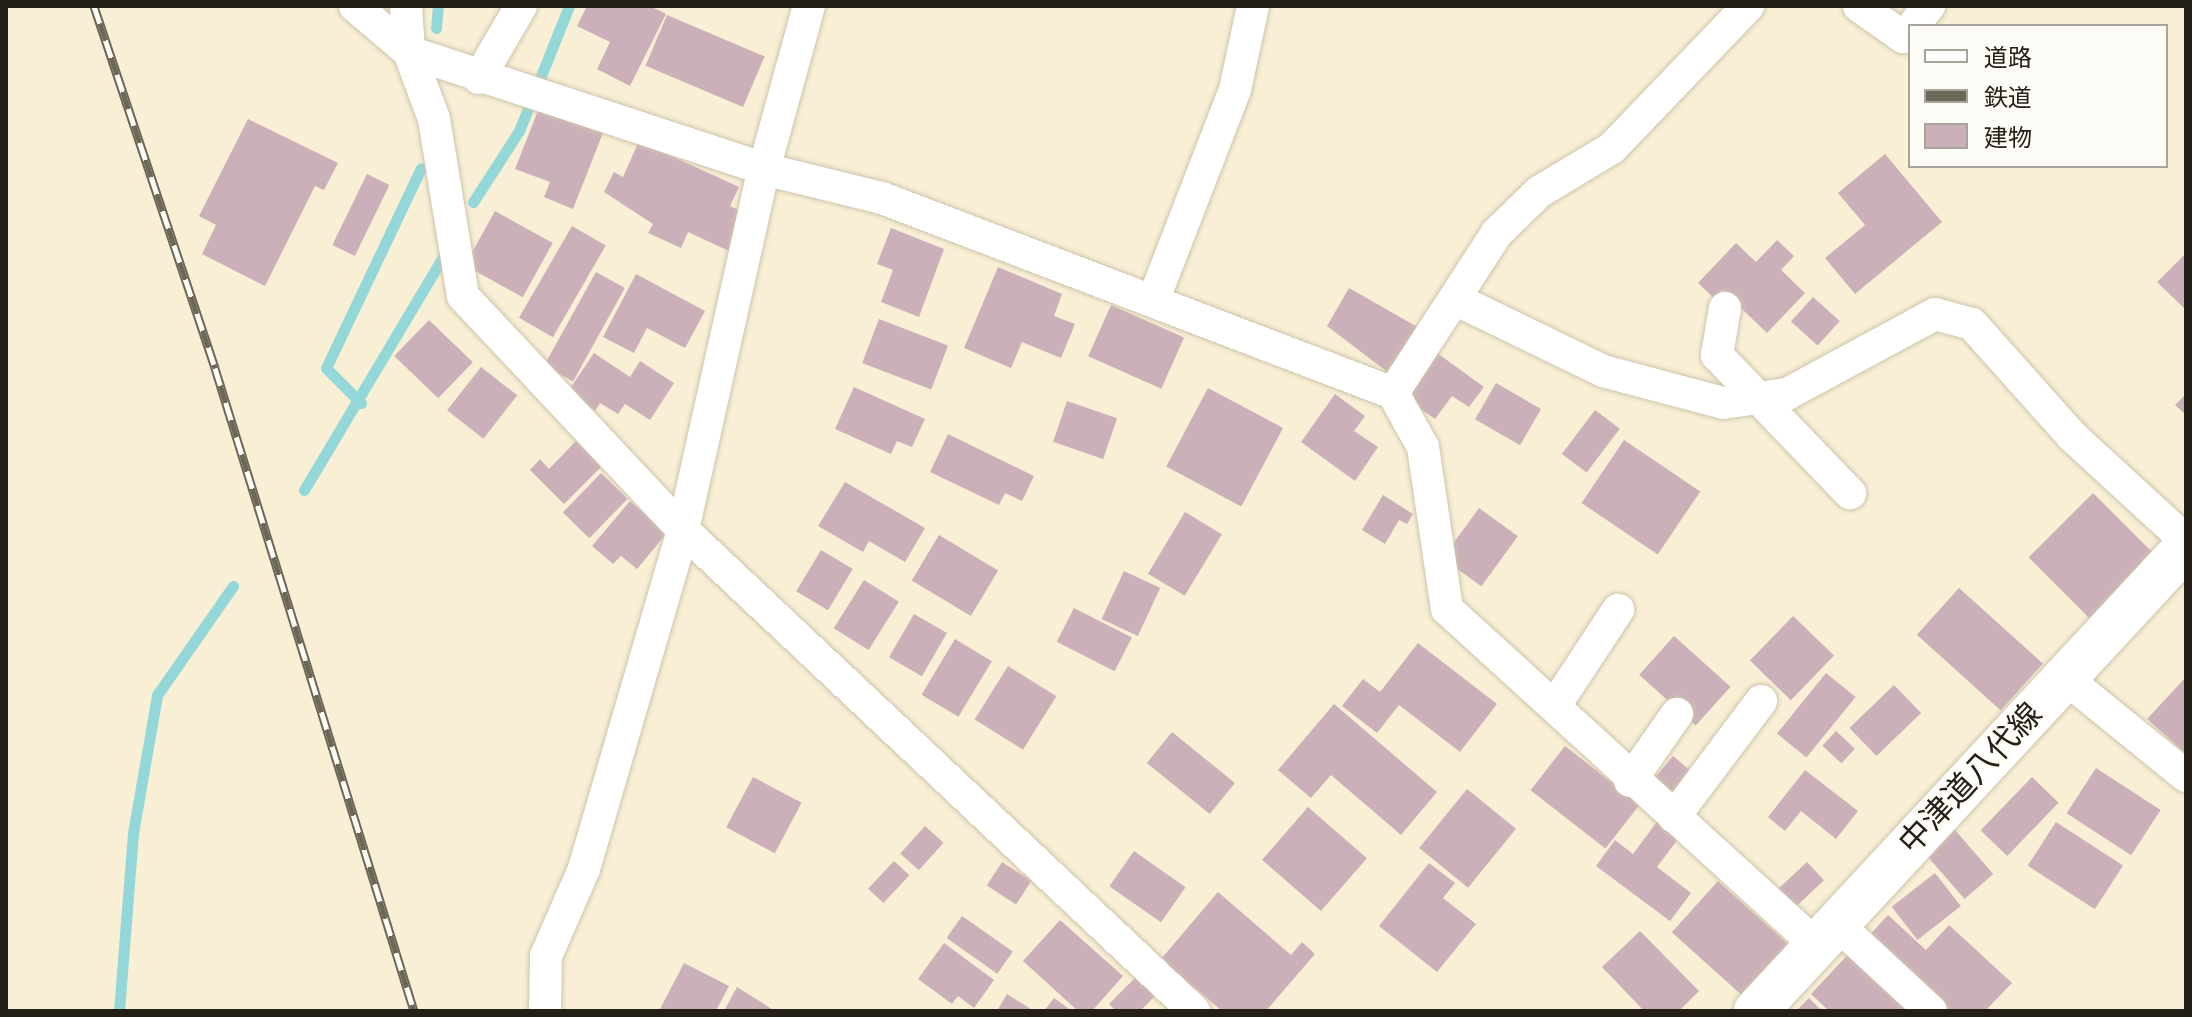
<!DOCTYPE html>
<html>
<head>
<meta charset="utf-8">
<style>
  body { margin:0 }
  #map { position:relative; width:2192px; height:1017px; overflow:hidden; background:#f8efd5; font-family:"Alegreya Sans","Noto Sans JP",sans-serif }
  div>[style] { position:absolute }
  .stream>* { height:11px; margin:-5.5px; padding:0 5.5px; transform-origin:5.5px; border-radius:5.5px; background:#94d7d8 }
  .building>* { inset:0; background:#ccb0b9; transform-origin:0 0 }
  .roads { filter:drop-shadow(0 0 2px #cec4ac) drop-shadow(0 0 2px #cec4ac) }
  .minor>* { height:32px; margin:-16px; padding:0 16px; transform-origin:16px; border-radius:16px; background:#fff }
  .secondary>* { height:44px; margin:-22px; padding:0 22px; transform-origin:22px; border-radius:22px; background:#fff }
  .rail>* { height:9px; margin-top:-4.5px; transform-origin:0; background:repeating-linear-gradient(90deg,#fefcf7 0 18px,#6c6758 0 36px); box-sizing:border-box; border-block:2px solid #6c6758 }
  span { translate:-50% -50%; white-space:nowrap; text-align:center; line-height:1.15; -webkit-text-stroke:6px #fefcf7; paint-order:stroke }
  .street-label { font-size:32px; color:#242017 }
  .frame { position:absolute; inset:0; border:8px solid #242017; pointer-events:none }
  .legend { position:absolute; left:1908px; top:24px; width:260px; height:144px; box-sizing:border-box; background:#fefcf7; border:2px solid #a7a49d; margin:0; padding:10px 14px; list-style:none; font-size:24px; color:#242017 }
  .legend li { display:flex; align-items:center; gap:16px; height:40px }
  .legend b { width:40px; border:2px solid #a7a49d }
</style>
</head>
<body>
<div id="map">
  <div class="stream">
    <i style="left:436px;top:28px;width:22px;rotate:-85deg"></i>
    <i style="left:473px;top:202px;width:85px;rotate:-57.1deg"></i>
    <i style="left:519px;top:131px;width:135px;rotate:-68.2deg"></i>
    <i style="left:361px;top:403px;width:49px;rotate:-135deg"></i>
    <i style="left:326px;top:368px;width:221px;rotate:-64.6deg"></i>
    <i style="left:304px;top:490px;width:274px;rotate:-59.2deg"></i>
    <i style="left:119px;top:1011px;width:179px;rotate:-85.5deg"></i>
    <i style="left:133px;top:833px;width:140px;rotate:-80.1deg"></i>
    <i style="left:157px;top:695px;width:133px;rotate:-55.1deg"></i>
  </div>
  <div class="building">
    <i style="clip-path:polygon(587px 6px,650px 6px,666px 14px,630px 86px,597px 69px,610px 42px,577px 26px)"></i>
    <i style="left:667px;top:15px;width:106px;height:55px;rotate:23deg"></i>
    <i style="clip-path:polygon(539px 108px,603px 133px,573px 209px,544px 197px,550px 182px,515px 169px)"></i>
    <i style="clip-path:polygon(248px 119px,338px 163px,324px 190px,315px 186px,265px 286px,202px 254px,216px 225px,199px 216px)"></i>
    <i style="clip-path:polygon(639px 141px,739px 187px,730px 206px,747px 214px,729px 251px,688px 232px,681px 248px,648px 233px,653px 224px,604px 192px,614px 172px,623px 177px)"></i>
    <i style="clip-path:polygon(1885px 154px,1942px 222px,1855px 294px,1825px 258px,1865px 225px,1838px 193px)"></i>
    <i style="left:367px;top:174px;width:25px;height:79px;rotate:26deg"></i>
    <i style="left:495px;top:211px;width:66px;height:62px;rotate:29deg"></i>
    <i style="left:572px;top:226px;width:39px;height:106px;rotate:30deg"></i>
    <i style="clip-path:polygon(891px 228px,944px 249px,919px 317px,881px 302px,893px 270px,877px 264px)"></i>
    <i style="clip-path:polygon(1777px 240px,1794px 256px,1781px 270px,1805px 293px,1767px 333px,1722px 290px,1714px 298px,1698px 283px,1736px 243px,1756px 262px)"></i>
    <i style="clip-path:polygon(2186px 253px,2186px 310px,2157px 282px)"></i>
    <i style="clip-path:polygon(998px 267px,1062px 294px,1054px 316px,1075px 324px,1061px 358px,1022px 342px,1011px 368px,964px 348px)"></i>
    <i style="left:596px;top:272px;width:33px;height:107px;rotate:29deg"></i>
    <i style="clip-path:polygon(636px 274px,705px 311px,685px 348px,647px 328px,634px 353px,603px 337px)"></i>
    <i style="clip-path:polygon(1349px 288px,1421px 329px,1394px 377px,1327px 326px)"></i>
    <i style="left:1813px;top:297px;width:36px;height:33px;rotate:42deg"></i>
    <i style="left:1111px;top:305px;width:80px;height:56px;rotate:24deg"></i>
    <i style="left:879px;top:319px;width:74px;height:47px;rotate:21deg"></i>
    <i style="left:429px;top:320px;width:61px;height:50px;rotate:44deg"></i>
    <i style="clip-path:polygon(1433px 350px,1484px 387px,1469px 407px,1452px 396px,1435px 419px,1400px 395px)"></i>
    <i style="clip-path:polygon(594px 353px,630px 377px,640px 361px,674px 383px,650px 420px,625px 404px,618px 414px,600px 403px,595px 411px,567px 393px)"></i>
    <i style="left:481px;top:367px;width:46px;height:55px;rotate:38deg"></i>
    <i style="left:1496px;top:383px;width:52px;height:42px;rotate:30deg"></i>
    <i style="clip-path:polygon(854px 387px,925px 419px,912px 447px,897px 441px,891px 454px,835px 429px)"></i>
    <i style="left:1208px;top:388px;width:85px;height:89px;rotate:28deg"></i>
    <i style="clip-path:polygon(1335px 394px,1365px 416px,1354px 431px,1378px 447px,1355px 481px,1301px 442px)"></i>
    <i style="clip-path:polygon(2186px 394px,2186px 415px,2175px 405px)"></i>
    <i style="left:1067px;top:401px;width:53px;height:43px;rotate:19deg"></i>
    <i style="left:1595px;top:410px;width:31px;height:55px;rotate:37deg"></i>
    <i style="clip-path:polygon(948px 434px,1034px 476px,1022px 501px,1005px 493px,999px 505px,930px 472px)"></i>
    <i style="left:1624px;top:440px;width:92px;height:76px;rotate:34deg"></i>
    <i style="clip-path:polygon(576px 441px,601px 467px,564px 504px,530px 470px,540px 459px,549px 469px)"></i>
    <i style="left:601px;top:473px;width:37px;height:55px;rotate:44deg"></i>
    <i style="clip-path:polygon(845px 482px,925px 528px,905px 562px,869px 541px,863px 552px,818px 526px)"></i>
    <i style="left:2093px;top:493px;width:91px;height:91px;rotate:45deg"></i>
    <i style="clip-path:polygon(1383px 495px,1413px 514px,1407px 524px,1399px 520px,1385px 544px,1362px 530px)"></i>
    <i style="clip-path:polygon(630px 501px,667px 533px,637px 569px,621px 556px,613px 564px,592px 546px)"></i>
    <i style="left:1479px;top:508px;width:48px;height:62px;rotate:36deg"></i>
    <i style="left:1185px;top:512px;width:43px;height:72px;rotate:31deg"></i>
    <i style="left:939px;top:535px;width:69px;height:53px;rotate:31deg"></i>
    <i style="left:821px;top:550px;width:37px;height:48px;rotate:31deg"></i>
    <i style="left:1124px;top:571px;width:40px;height:53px;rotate:25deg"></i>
    <i style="left:864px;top:580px;width:41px;height:57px;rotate:32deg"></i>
    <i style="left:1959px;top:588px;width:113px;height:63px;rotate:42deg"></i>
    <i style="left:1074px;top:608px;width:65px;height:38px;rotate:27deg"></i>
    <i style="left:914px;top:614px;width:38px;height:50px;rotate:30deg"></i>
    <i style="left:1793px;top:616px;width:57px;height:62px;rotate:44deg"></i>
    <i style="left:1674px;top:636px;width:76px;height:52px;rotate:42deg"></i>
    <i style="left:955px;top:639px;width:43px;height:65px;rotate:31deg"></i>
    <i style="clip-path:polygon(1418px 643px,1497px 704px,1460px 752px,1399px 705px,1377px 733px,1342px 706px,1363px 679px,1380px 692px)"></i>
    <i style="left:1008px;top:666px;width:57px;height:63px;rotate:32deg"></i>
    <i style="left:1826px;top:673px;width:38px;height:78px;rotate:39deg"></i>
    <i style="clip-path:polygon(2186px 677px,2186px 754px,2147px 719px)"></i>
    <i style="left:1894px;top:685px;width:39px;height:62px;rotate:46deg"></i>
    <i style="clip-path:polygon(1334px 704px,1437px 792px,1401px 835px,1331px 775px,1311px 798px,1278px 770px)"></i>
    <i style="left:1836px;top:731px;width:26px;height:20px;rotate:43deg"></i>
    <i style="left:1172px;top:732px;width:81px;height:40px;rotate:39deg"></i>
    <i style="left:1565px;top:746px;width:95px;height:56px;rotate:38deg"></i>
    <i style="left:1673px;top:756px;width:31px;height:41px;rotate:40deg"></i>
    <i style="left:2096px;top:768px;width:77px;height:54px;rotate:33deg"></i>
    <i style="clip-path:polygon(1805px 770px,1858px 811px,1836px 839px,1801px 811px,1785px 831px,1768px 817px)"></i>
    <i style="left:753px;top:777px;width:55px;height:57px;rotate:28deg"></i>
    <i style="left:2032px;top:777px;width:37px;height:74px;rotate:44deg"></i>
    <i style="left:1467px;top:789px;width:63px;height:76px;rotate:39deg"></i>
    <i style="left:1308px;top:807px;width:78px;height:70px;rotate:41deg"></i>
    <i style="clip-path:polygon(1659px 819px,1681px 835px,1657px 867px,1691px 893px,1670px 921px,1596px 866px,1615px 840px,1633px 854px)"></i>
    <i style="left:1948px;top:822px;width:69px;height:38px;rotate:49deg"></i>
    <i style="left:2056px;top:822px;width:80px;height:52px;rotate:33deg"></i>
    <i style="left:925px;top:826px;width:25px;height:37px;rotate:42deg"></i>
    <i style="left:1134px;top:851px;width:63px;height:43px;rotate:35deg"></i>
    <i style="left:894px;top:861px;width:21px;height:38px;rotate:43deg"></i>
    <i style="left:1002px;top:862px;width:35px;height:28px;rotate:33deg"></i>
    <i style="left:1807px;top:862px;width:25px;height:48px;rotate:47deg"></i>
    <i style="clip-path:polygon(1429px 863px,1455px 883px,1443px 898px,1476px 924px,1437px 972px,1379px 926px)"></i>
    <i style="left:1935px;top:873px;width:42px;height:55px;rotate:52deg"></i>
    <i style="left:1718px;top:881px;width:105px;height:69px;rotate:42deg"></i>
    <i style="clip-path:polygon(1218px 892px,1291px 955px,1302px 942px,1315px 954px,1266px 1011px,1222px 1011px,1161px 959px)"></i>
    <i style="clip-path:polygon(1888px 915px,1926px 950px,1949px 925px,2012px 983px,1985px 1011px,1944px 1011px,1866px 939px)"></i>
    <i style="left:962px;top:916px;width:62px;height:27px;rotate:35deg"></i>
    <i style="clip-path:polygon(1060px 920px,1123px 976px,1092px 1011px,1078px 1011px,1023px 961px)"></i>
    <i style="clip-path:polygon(1640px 931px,1699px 991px,1679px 1011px,1644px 1011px,1602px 967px)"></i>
    <i style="clip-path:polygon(944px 943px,994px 980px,974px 1008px,958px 996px,952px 1004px,918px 979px)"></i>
    <i style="clip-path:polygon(1856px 946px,1925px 1011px,1829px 1011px,1811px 994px)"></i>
    <i style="clip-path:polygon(684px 963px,729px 986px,716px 1011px,659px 1011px)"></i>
    <i style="clip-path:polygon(1136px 977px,1155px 996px,1140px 1011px,1116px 1011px,1109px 1004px)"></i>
    <i style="clip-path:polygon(737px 987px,775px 1011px,724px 1011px)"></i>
    <i style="clip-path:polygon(1007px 994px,1034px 1011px,997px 1011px)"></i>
    <i style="clip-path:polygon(1054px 998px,1072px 1011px,1044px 1011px)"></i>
    <i style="clip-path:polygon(1809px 998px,1822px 1011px,1796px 1011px)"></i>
  </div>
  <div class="roads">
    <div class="minor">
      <i style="left:355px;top:6px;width:71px;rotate:40.4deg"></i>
      <i style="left:409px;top:52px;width:374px;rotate:18.2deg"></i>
      <i style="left:764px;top:169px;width:122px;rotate:13.8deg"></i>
      <i style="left:882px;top:198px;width:547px;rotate:20.89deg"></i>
      <i style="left:1393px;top:393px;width:62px;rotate:60.9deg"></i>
      <i style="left:1423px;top:447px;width:164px;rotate:81.6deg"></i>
      <i style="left:1447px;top:609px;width:499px;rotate:42.3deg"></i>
      <i style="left:406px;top:6px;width:46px;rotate:86.3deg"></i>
      <i style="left:409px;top:52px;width:72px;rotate:69.5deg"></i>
      <i style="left:434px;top:119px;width:179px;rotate:80.7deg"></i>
      <i style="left:463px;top:296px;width:321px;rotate:46.8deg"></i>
      <i style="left:683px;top:530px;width:702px;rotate:43.27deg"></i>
      <i style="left:1859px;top:6px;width:54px;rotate:35.2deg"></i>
      <i style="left:1903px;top:37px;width:11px;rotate:-49deg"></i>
      <i style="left:1913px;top:26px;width:26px;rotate:-51deg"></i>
      <i style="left:479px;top:78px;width:83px;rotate:-59.7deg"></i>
      <i style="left:1155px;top:296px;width:221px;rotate:-68.8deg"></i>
      <i style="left:1235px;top:90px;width:86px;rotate:-77.9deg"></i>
      <i style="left:1455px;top:299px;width:165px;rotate:25.9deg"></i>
      <i style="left:1603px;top:371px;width:124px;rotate:14.9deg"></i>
      <i style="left:1723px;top:403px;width:65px;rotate:-8deg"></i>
      <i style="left:1787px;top:394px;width:168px;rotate:-28.4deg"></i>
      <i style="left:1935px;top:314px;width:38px;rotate:15deg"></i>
      <i style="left:1972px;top:324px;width:150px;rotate:48.2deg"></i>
      <i style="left:2072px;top:436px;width:155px;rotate:42.6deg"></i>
      <i style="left:1725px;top:308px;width:48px;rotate:99.7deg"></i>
      <i style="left:1717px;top:355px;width:192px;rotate:46.1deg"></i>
      <i style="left:1393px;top:393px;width:191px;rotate:-57deg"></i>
      <i style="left:1497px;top:233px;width:59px;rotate:-44.3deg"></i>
      <i style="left:1539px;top:192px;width:85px;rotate:-31.1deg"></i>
      <i style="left:1612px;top:148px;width:197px;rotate:-46.2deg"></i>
      <i style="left:2064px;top:677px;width:157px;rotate:39.1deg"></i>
      <i style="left:1556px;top:704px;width:113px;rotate:-56.6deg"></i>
      <i style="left:1630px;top:781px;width:82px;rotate:-55deg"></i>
      <i style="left:1674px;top:817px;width:145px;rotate:-53.1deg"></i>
      <i style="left:1837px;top:924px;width:128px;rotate:42.8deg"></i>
      <i style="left:545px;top:1011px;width:55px;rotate:-89deg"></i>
      <i style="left:546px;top:956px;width:95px;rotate:-66.4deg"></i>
      <i style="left:584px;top:869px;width:353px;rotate:-73.7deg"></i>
      <i style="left:683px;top:530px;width:370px;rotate:-77.4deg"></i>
      <i style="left:764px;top:169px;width:169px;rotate:-74.6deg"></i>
    </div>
    <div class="secondary">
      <i style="left:1756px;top:1011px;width:633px;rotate:-47.18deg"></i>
    </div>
  </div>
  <div class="rail">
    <i style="left:94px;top:6px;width:382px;rotate:71.5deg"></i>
    <i style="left:215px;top:368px;width:673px;rotate:72.8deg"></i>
  </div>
  <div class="street-label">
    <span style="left:1971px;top:779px;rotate:-47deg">中津道八代線</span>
  </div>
  <div class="frame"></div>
  <ul class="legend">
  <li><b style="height:10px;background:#fff"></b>道路</li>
  <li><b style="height:10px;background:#6c6758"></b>鉄道</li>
  <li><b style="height:22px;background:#ccb0b9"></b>建物</li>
  </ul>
</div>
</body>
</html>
